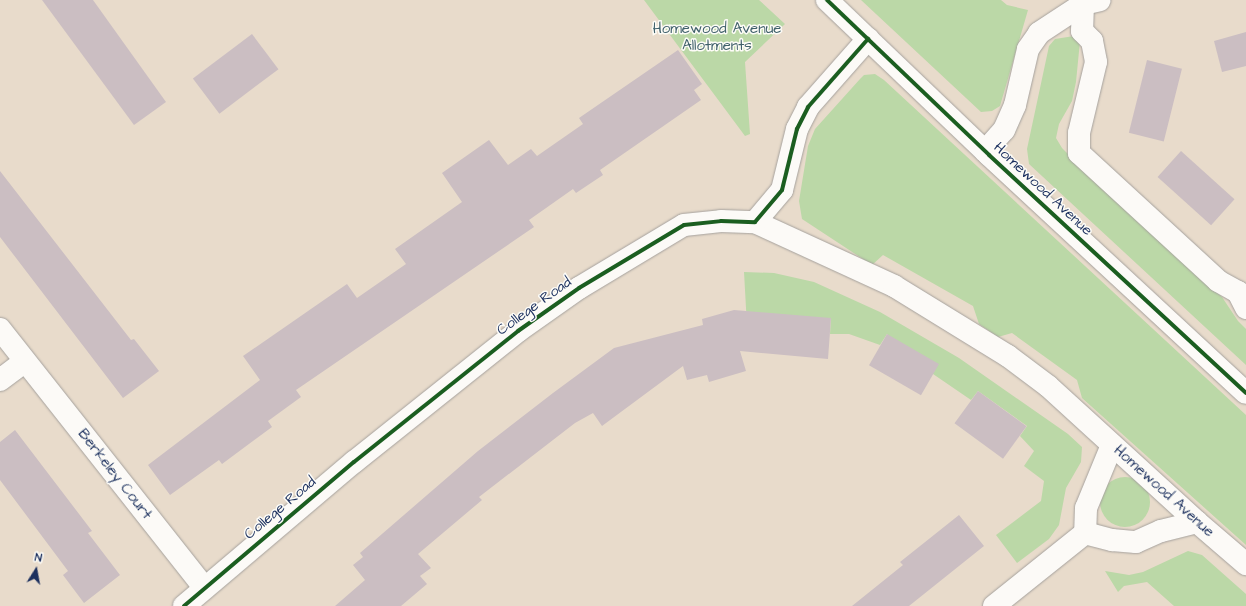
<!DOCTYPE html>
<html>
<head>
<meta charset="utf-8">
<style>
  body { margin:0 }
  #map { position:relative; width:1246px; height:606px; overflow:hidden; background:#e8dbcb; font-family:"Architects Daughter",sans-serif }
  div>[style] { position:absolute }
  .green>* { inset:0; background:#bbd8a7 }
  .round { border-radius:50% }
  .building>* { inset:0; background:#cbbec2; transform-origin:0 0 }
  .roads { filter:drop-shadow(0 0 1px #a5a19d) drop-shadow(0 0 1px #a5a19d) }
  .minor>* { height:22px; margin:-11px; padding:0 11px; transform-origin:11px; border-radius:11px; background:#fcfaf7 }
  .cycleway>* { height:4px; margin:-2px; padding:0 2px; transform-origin:2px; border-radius:2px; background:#1b5e20 }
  span { translate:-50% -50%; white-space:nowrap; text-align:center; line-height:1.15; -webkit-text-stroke:3px #fdfcf7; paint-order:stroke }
  .park-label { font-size:15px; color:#40616b }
  .street-label { font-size:15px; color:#1b2f5e }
  .north { position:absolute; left:16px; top:550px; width:40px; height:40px; -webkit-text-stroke:3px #fdfcf7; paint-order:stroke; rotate:11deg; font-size:11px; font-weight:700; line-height:16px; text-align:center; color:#1b2f5e }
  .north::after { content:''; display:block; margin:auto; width:14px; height:18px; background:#1b2f5e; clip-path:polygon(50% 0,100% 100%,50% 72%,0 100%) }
</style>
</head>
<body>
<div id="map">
  <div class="green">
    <i style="clip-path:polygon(644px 0,759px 0,785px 24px,745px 62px,750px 134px,745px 136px)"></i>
    <i style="clip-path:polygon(861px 0,1001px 0,1007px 5px,1028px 10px,1000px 106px,992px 111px,981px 112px)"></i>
    <i style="clip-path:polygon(1074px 36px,1080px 41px,1076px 82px,1072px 101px,1059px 124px,1056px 138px,1062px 148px,1075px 161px,1222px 297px,1238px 321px,1246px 329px,1246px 365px,1029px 164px,1027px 149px,1049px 46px,1055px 39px)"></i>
    <i style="clip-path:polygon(875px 74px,884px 80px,1246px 415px,1246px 545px,1082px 398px,1077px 380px,1012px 333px,998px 337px,979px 324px,973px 306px,883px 255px,872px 265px,802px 219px,799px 201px,808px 146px,815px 129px,860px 79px,864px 75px)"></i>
    <i style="clip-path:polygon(744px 272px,774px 273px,814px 282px,880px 312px,959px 358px,1068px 434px,1082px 447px,1081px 462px,1066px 488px,1059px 525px,1049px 539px,1017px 563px,996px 535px,1041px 501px,1044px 481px,1024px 466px,1034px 451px,1020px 436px,1027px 426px,978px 391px,971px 400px,933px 374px,887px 334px,880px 345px,849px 334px,830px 334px,831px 318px,747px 326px)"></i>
    <i class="round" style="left:1100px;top:477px;width:50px;height:50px"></i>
    <i style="clip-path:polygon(1188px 551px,1202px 555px,1246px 594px,1246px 606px,1174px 606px,1147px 582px,1124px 586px,1118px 592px,1105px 571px,1129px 575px,1143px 572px)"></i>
  </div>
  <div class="building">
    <i style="clip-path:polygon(42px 0,93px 0,166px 102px,134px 125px)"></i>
    <i style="clip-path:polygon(1246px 32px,1246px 66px,1222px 72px,1214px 41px)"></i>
    <i style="left:252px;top:34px;width:44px;height:74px;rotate:53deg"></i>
    <i style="clip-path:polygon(678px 50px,702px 84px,694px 90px,701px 100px,600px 170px,603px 175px,576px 193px,573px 189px,529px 220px,534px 227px,296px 390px,301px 397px,268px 421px,272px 427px,222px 464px,219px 460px,170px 495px,148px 465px,260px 380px,243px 356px,347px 284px,357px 298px,406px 264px,395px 249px,462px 202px,442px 173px,489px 140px,508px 165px,531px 149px,537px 156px,583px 124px,579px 118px)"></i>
    <i style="left:1147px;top:60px;width:36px;height:75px;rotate:14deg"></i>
    <i style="left:1181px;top:151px;width:72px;height:35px;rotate:42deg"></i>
    <i style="clip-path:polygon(0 171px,131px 340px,134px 339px,159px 371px,123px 398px,0 237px)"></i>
    <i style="clip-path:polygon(734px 310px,831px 318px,828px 359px,740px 351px,746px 371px,709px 382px,707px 375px,687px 380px,683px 366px,602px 426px,593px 413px,575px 423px,479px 497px,482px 500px,418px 554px,431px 568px,420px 576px,427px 584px,401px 606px,335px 606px,365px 580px,353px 565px,363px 557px,360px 553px,478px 451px,553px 393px,614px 348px,703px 325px,702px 319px)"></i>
    <i style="left:887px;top:334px;width:60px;height:36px;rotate:30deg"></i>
    <i style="left:978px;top:391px;width:60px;height:40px;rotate:36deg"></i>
    <i style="clip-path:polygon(15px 430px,92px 531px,88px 533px,120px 575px,84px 603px,63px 575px,68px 571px,0 480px,0 442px)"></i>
    <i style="clip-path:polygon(959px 515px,984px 546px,909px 606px,852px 606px,903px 565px,900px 562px)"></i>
  </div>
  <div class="roads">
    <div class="minor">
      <i style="left:827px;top:0;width:224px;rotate:43.7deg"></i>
      <i style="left:989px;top:155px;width:350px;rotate:42.8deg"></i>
      <i style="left:1080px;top:0;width:5px;rotate:53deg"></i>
      <i style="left:1083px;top:4px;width:27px;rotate:92deg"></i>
      <i style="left:1082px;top:31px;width:14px;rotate:45deg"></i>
      <i style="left:1092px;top:41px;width:21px;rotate:79deg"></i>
      <i style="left:1096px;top:62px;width:73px;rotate:103.5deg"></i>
      <i style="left:1079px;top:133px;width:20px;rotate:90deg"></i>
      <i style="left:1079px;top:153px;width:189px;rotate:42.6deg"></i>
      <i style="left:1218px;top:281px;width:23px;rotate:29deg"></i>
      <i style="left:1238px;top:292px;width:18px;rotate:63deg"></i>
      <i style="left:985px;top:151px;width:28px;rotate:-48deg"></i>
      <i style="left:1004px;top:130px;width:27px;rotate:-66deg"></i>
      <i style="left:1015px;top:105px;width:57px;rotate:-76.9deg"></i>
      <i style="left:1028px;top:49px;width:19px;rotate:-55deg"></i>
      <i style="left:1039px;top:33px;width:53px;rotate:-33.4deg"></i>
      <i style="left:1083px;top:4px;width:17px;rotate:-13deg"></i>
      <i style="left:755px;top:222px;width:153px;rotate:24.7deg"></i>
      <i style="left:894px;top:286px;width:134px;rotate:31.6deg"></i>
      <i style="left:1008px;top:356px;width:50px;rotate:36.9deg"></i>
      <i style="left:1048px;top:386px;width:202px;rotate:42.4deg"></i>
      <i style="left:1197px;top:522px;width:65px;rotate:40.6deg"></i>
      <i style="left:0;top:329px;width:329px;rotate:51.7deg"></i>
      <i style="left:0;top:380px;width:31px;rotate:-37deg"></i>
      <i style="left:1112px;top:445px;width:68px;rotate:112.4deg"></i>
      <i style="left:1086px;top:508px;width:25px;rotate:92deg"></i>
      <i style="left:1085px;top:533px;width:28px;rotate:15deg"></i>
      <i style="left:1112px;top:540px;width:24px;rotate:5deg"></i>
      <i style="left:1136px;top:542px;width:27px;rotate:-24deg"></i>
      <i style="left:1161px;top:531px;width:37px;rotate:-14deg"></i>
      <i style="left:184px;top:606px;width:223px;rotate:-40.3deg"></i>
      <i style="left:354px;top:462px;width:210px;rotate:-38.6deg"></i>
      <i style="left:518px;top:331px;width:75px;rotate:-35.2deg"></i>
      <i style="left:579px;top:288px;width:122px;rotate:-31deg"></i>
      <i style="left:684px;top:225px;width:37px;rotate:-6deg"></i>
      <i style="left:721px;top:221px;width:34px;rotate:2deg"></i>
      <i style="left:755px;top:222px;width:42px;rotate:-49.8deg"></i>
      <i style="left:782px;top:190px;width:63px;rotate:-76.2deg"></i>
      <i style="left:797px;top:129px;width:25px;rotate:-63deg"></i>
      <i style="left:808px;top:107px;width:91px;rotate:-48.6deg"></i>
      <i style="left:994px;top:606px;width:117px;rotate:-38.7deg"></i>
    </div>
  </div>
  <div class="cycleway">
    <i style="left:827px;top:0;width:224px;rotate:43.7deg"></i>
    <i style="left:989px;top:155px;width:350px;rotate:42.8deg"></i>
    <i style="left:184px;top:606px;width:223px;rotate:-40.3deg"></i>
    <i style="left:354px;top:462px;width:210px;rotate:-38.6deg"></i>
    <i style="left:518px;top:331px;width:75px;rotate:-35.2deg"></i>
    <i style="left:579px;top:288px;width:122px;rotate:-31deg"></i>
    <i style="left:684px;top:225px;width:37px;rotate:-6deg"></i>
    <i style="left:721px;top:221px;width:34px;rotate:2deg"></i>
    <i style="left:755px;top:222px;width:42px;rotate:-49.8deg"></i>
    <i style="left:782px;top:190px;width:63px;rotate:-76.2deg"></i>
    <i style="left:797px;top:129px;width:25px;rotate:-63deg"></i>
    <i style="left:808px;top:107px;width:91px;rotate:-48.6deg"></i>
  </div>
  <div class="park-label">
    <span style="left:717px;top:37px">Homewood Avenue<br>Allotments</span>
  </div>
  <div class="street-label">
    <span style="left:1043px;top:189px;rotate:43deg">Homewood Avenue</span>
    <span style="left:534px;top:306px;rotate:-36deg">College Road</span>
    <span style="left:115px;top:474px;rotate:52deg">Berkeley Court</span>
    <span style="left:1164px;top:491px;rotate:42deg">Homewood Avenue</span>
    <span style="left:280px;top:508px;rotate:-40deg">College Road</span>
  </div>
  <div class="north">N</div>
</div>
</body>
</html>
